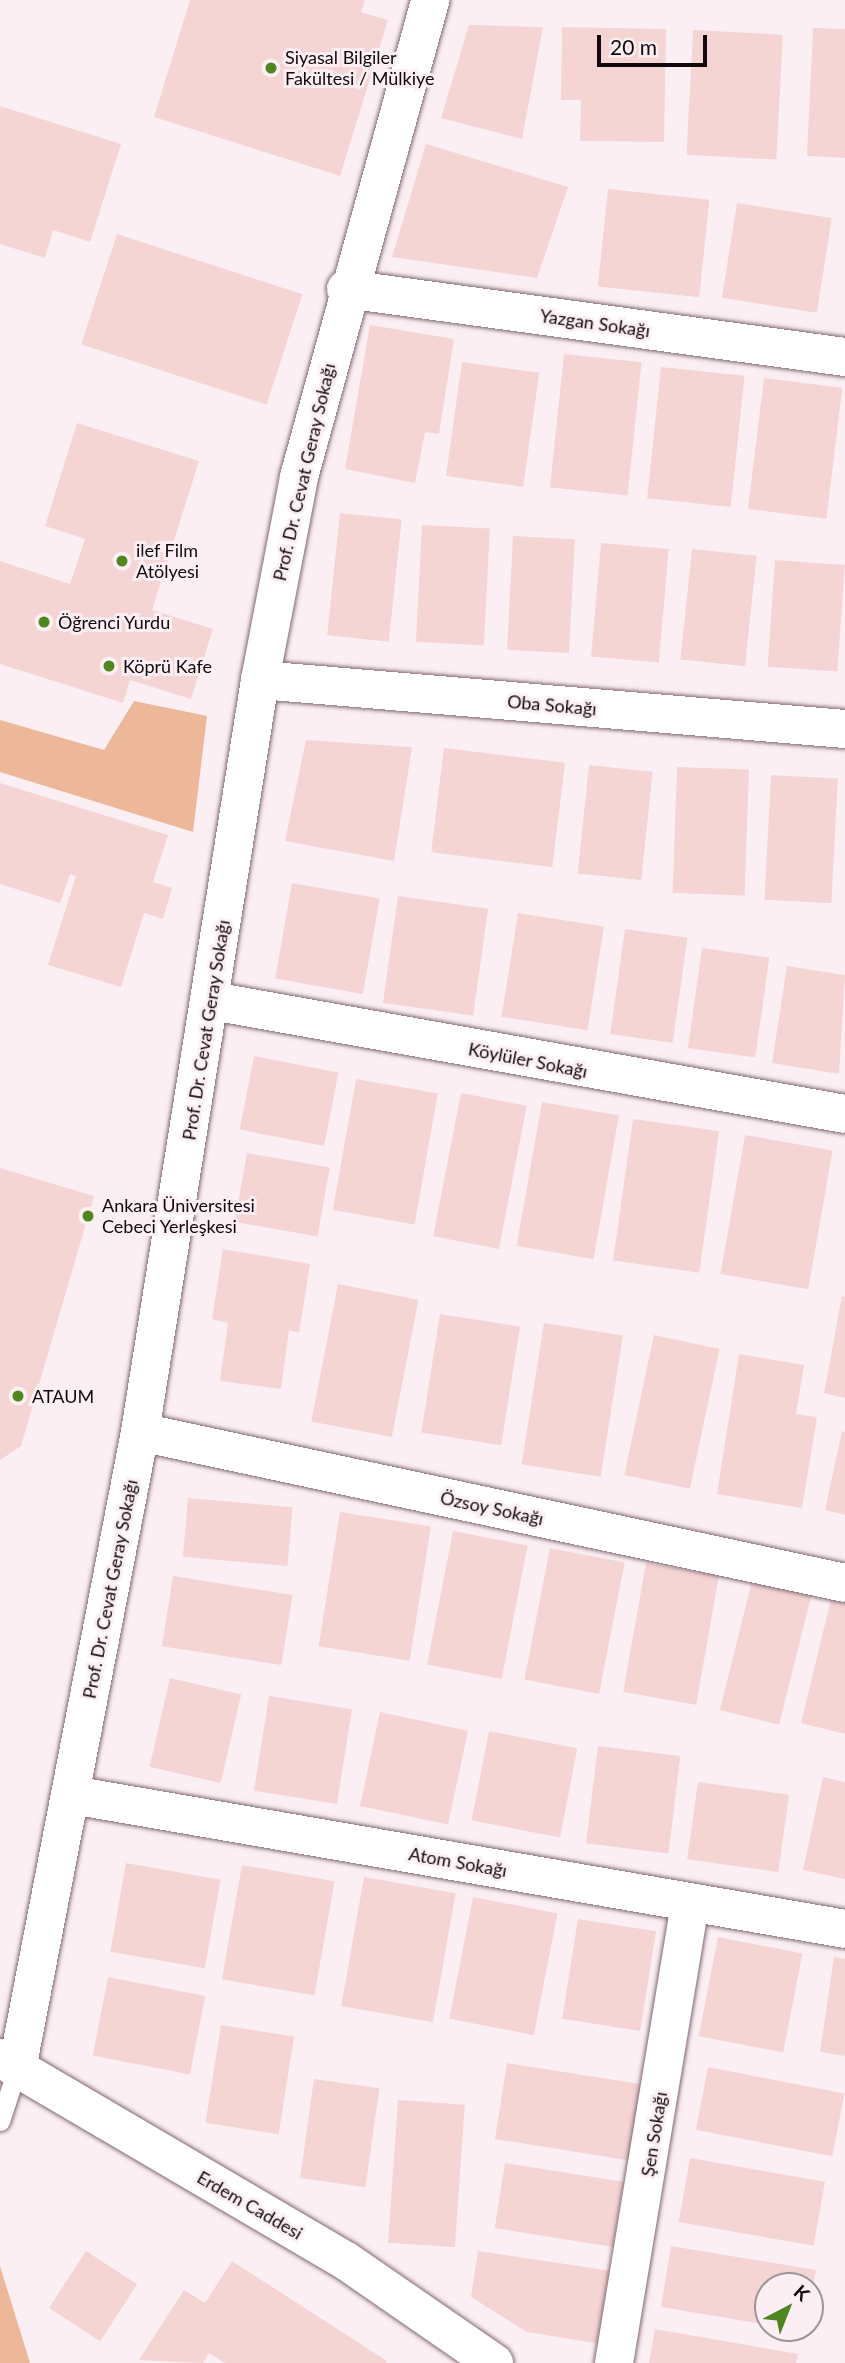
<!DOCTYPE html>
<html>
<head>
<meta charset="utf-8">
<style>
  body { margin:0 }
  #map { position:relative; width:845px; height:2363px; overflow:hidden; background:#fbeff4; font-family:Lato,sans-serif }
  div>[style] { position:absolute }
  .green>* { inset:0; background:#edb79a }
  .building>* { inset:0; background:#f4d5d3; transform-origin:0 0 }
  .roads { filter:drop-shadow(0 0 2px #826872) drop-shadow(0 0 2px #826872) }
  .service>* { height:19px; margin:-9.5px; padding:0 9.5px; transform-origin:9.5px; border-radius:9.5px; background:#fff }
  .minor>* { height:38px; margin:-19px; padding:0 19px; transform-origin:19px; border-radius:19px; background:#fff }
  .dots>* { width:19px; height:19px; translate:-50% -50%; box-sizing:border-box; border:4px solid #fbeff4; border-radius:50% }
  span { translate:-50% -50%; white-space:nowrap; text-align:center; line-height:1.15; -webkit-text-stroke:6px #fbeff4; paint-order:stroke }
  .poi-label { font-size:18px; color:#12090c }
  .left { translate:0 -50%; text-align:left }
  .street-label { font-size:18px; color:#12090c }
  .north { position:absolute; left:754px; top:2272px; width:70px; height:70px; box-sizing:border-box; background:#fbeff4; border:2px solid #9e9397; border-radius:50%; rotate:42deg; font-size:19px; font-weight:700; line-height:28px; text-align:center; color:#12090c }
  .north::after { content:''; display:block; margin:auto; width:24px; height:32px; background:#4f8620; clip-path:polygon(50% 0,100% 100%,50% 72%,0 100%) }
  .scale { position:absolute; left:597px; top:35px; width:110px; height:32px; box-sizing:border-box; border:4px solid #12090c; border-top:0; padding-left:9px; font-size:21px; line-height:24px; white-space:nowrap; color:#12090c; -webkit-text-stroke:5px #fbeff4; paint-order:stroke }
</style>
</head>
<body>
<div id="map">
  <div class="green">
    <i style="clip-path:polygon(134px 701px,207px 716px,193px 832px,0 772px,0 720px,104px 750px)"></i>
    <i style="clip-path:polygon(0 2266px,30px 2363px,0 2363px)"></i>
  </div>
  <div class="building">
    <i style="clip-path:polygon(190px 0,365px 0,361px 12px,388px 20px,340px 176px,154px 117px)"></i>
    <i style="clip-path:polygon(469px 25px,543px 27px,522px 139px,441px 118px)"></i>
    <i style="clip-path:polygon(562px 27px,666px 29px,664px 142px,580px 141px,581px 100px,561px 100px)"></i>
    <i style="clip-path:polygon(813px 28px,845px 29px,845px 158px,807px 156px)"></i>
    <i style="left:693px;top:30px;width:90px;height:125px;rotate:3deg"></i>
    <i style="clip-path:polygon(0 106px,121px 144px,90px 242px,53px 230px,45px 258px,0 244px)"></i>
    <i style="clip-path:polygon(426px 144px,568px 187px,537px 278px,392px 257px)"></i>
    <i style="left:608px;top:189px;width:102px;height:98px;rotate:6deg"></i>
    <i style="left:737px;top:203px;width:96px;height:96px;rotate:9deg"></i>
    <i style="left:117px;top:234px;width:195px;height:116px;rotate:18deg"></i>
    <i style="clip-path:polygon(370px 325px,454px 339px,439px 434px,425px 432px,415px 483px,345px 469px)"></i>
    <i style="left:564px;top:354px;width:78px;height:134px;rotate:6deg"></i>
    <i style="left:462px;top:362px;width:78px;height:115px;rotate:8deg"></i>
    <i style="left:661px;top:367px;width:84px;height:132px;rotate:6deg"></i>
    <i style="left:764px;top:378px;width:79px;height:132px;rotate:7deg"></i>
    <i style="clip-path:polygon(77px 423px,199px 461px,152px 610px,213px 629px,191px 699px,130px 680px,123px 703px,0 664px,0 561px,70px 584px,85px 539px,45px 526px)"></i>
    <i style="left:340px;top:513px;width:62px;height:123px;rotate:6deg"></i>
    <i style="left:422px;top:525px;width:68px;height:117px;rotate:3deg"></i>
    <i style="left:513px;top:536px;width:62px;height:114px;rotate:3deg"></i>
    <i style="left:601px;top:543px;width:68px;height:114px;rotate:5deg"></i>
    <i style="left:692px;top:549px;width:65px;height:111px;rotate:6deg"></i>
    <i style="left:775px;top:560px;width:70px;height:107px;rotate:4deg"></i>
    <i style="clip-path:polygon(306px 740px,412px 747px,394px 861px,285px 841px)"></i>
    <i style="left:444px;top:748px;width:122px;height:105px;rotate:7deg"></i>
    <i style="left:589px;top:765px;width:64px;height:109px;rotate:6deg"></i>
    <i style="left:677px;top:767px;width:72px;height:126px;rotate:2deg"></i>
    <i style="left:771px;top:775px;width:67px;height:125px;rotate:3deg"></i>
    <i style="clip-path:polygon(0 783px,168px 835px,153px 882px,172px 888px,163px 919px,144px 913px,121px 987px,48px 965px,76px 876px,70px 874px,60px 903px,0 884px)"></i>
    <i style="left:292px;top:883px;width:89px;height:97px;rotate:10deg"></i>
    <i style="left:398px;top:896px;width:91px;height:108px;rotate:8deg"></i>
    <i style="left:518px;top:913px;width:87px;height:105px;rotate:9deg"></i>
    <i style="left:625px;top:929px;width:63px;height:106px;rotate:8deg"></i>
    <i style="left:702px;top:948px;width:68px;height:101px;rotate:8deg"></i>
    <i style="clip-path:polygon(787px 966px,845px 975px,839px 1074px,772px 1063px)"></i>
    <i style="left:254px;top:1056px;width:86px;height:75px;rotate:11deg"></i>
    <i style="left:356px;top:1079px;width:83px;height:133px;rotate:10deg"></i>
    <i style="left:461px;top:1093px;width:67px;height:146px;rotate:11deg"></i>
    <i style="left:542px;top:1102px;width:78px;height:146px;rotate:10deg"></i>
    <i style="left:633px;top:1119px;width:87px;height:143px;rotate:8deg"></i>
    <i style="left:745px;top:1135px;width:89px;height:141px;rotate:10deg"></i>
    <i style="left:247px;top:1153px;width:84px;height:70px;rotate:10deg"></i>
    <i style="clip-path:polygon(0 1168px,94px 1196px,21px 1446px,0 1460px)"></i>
    <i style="clip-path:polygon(223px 1249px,310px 1264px,299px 1333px,289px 1330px,281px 1389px,220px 1381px,228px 1323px,212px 1319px)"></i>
    <i style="left:338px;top:1284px;width:82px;height:140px;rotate:11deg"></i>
    <i style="clip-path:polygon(842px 1296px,845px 1297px,845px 1398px,824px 1393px)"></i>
    <i style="left:440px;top:1314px;width:81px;height:120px;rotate:9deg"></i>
    <i style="left:544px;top:1323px;width:80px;height:143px;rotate:9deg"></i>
    <i style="left:654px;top:1335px;width:67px;height:143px;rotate:12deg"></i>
    <i style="clip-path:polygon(739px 1354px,804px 1365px,796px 1414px,817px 1417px,802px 1508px,717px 1494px)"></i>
    <i style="clip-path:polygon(842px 1431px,845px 1432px,845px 1515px,825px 1510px)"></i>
    <i style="left:188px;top:1498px;width:105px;height:59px;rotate:5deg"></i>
    <i style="left:340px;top:1512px;width:92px;height:136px;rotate:9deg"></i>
    <i style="left:453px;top:1531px;width:76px;height:136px;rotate:11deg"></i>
    <i style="left:550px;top:1548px;width:76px;height:134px;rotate:11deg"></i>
    <i style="left:646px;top:1563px;width:74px;height:131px;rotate:10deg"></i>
    <i style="left:173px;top:1576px;width:121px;height:71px;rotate:9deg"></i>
    <i style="left:753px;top:1577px;width:61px;height:137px;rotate:14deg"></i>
    <i style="clip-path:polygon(831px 1599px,845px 1602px,845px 1734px,801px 1723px)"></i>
    <i style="left:170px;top:1678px;width:73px;height:91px;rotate:13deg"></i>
    <i style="left:269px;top:1696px;width:84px;height:96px;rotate:9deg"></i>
    <i style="left:380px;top:1712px;width:90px;height:96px;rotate:12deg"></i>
    <i style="left:489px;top:1731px;width:90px;height:91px;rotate:11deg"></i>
    <i style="left:598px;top:1746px;width:83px;height:98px;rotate:7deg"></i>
    <i style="clip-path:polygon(823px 1777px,845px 1782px,845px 1879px,803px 1870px)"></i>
    <i style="left:698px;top:1782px;width:92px;height:78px;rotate:8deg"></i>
    <i style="left:126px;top:1863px;width:96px;height:90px;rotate:10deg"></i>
    <i style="left:242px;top:1865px;width:94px;height:116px;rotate:10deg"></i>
    <i style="left:364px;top:1877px;width:93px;height:131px;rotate:10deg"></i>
    <i style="left:473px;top:1897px;width:86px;height:124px;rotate:11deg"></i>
    <i style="left:578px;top:1919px;width:79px;height:101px;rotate:9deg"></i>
    <i style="left:718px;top:1937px;width:86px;height:101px;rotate:11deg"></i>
    <i style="clip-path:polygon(834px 1957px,845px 1959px,845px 2056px,820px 2052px)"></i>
    <i style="left:108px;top:1977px;width:99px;height:80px;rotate:11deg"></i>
    <i style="left:221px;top:2025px;width:74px;height:99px;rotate:9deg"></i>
    <i style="left:507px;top:2063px;width:138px;height:77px;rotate:9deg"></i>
    <i style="left:708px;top:2067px;width:139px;height:64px;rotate:11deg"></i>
    <i style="left:314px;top:2079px;width:66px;height:100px;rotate:8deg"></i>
    <i style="left:398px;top:2100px;width:67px;height:143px;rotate:4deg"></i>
    <i style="left:690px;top:2158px;width:137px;height:65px;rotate:10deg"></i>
    <i style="left:505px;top:2163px;width:120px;height:66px;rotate:9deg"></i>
    <i style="clip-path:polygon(671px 2246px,816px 2270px,811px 2297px,810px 2286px,768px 2286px,768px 2325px,661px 2307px)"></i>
    <i style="left:86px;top:2251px;width:61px;height:68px;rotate:33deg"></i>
    <i style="clip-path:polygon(478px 2251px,612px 2271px,601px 2344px,527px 2332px,471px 2297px)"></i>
    <i style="clip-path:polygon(232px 2261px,387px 2361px,386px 2363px,225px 2363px,209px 2353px,203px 2363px,139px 2360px,184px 2290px,205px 2303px)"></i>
    <i style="clip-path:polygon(655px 2329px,798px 2354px,796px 2363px,649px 2363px)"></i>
  </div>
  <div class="roads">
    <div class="service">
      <i style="left:0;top:2121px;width:55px;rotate:-71.9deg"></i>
    </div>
    <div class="minor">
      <i style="left:346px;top:289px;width:504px;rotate:7.76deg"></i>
      <i style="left:260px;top:680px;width:587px;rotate:4.79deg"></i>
      <i style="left:212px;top:1001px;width:643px;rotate:10.12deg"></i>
      <i style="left:140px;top:1432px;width:721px;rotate:12.09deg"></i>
      <i style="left:72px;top:1795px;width:785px;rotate:9.83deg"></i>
      <i style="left:0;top:2058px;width:401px;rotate:30.4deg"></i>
      <i style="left:346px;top:2261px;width:180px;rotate:34.6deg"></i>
      <i style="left:17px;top:2069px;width:649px;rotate:-79.07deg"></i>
      <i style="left:140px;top:1432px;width:762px;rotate:-80.93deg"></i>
      <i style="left:260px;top:680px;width:207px;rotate:-79.1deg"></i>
      <i style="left:299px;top:477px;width:495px;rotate:-74.6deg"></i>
      <i style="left:614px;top:2363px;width:466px;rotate:-80.6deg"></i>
    </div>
  </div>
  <div class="dots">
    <i style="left:271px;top:68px;background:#4f8620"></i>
    <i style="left:122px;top:561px;background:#4f8620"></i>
    <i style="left:44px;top:622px;background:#4f8620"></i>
    <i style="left:109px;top:666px;background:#4f8620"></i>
    <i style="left:88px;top:1216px;background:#4f8620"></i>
    <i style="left:18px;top:1396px;background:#4f8620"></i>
  </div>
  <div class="poi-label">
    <span class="left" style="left:285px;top:68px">Siyasal Bilgiler<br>Fakültesi / Mülkiye</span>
    <span class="left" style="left:136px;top:561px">ilef Film<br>Atölyesi</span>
    <span class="left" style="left:58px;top:622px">Öğrenci Yurdu</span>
    <span class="left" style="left:123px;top:666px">Köprü Kafe</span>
    <span class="left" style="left:102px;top:1216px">Ankara Üniversitesi<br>Cebeci Yerleşkesi</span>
    <span class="left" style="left:32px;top:1396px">ATAUM</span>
  </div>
  <div class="street-label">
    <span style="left:595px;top:323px;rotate:8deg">Yazgan Sokağı</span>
    <span style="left:304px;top:472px;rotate:-77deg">Prof. Dr. Cevat Geray Sokağı</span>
    <span style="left:552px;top:705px;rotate:5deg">Oba Sokağı</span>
    <span style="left:206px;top:1030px;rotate:-81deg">Prof. Dr. Cevat Geray Sokağı</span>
    <span style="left:528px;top:1060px;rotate:11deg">Köylüler Sokağı</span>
    <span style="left:492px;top:1508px;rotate:12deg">Özsoy Sokağı</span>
    <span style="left:110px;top:1589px;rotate:-79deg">Prof. Dr. Cevat Geray Sokağı</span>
    <span style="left:458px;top:1862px;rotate:10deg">Atom Sokağı</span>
    <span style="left:654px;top:2134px;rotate:-81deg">Şen Sokağı</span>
    <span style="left:250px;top:2205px;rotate:30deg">Erdem Caddesi</span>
  </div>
  <div class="north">K</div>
  <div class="scale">20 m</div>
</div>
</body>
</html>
